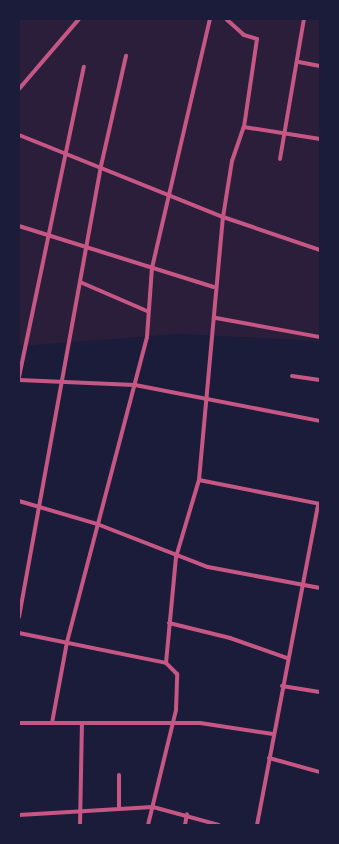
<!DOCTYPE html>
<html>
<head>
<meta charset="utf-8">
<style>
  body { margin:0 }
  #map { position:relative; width:339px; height:844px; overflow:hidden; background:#1b1b3a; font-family:"Archivo Narrow",sans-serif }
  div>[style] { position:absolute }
  .green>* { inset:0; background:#2a1e3b }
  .minor>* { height:4px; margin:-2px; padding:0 2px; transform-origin:2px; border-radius:2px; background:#c65784 }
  span { translate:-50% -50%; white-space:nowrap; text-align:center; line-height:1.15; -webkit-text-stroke:4px #1b1b3a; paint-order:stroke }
  .frame { position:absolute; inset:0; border:20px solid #1b1b3a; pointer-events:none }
</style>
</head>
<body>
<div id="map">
  <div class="green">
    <i style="clip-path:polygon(19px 19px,320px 19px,320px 341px,179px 334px,19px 346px)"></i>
  </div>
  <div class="minor">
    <i style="left:299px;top:62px;width:21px;rotate:11deg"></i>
    <i style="left:19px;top:89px;width:92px;rotate:-49.4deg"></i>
    <i style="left:244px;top:127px;width:77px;rotate:9deg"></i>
    <i style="left:19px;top:135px;width:220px;rotate:21.9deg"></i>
    <i style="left:223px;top:217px;width:102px;rotate:18.8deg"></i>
    <i style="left:280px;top:159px;width:142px;rotate:-80.3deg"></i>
    <i style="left:19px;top:226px;width:204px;rotate:17.4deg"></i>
    <i style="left:80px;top:282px;width:73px;rotate:23.4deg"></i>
    <i style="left:216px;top:318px;width:106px;rotate:10.4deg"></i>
    <i style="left:292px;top:376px;width:28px;rotate:8deg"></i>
    <i style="left:19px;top:377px;width:317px;rotate:-78.2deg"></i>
    <i style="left:19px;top:380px;width:116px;rotate:2.5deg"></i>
    <i style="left:135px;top:385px;width:188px;rotate:11deg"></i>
    <i style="left:199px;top:480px;width:123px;rotate:11.2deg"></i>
    <i style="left:19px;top:501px;width:81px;rotate:16.4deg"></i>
    <i style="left:97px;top:524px;width:119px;rotate:21.2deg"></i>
    <i style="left:208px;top:567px;width:114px;rotate:10.6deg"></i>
    <i style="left:19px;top:617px;width:458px;rotate:-79.7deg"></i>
    <i style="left:101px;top:166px;width:113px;rotate:-77.2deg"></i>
    <i style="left:169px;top:623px;width:63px;rotate:13.8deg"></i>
    <i style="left:230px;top:638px;width:60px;rotate:19.3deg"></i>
    <i style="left:19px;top:633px;width:150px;rotate:11.5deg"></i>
    <i style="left:282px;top:686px;width:38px;rotate:9deg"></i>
    <i style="left:19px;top:723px;width:181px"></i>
    <i style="left:200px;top:723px;width:74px;rotate:8.6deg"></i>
    <i style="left:52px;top:723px;width:82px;rotate:-79.5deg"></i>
    <i style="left:67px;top:642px;width:315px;rotate:-75.3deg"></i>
    <i style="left:147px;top:337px;width:69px;rotate:-85.9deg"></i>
    <i style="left:152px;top:268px;width:256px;rotate:-76.9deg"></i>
    <i style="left:269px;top:758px;width:53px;rotate:15.4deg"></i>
    <i style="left:119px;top:807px;width:32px;rotate:-90deg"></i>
    <i style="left:19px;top:815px;width:134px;rotate:-3.4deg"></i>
    <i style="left:153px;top:807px;width:68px;rotate:15.3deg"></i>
    <i style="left:80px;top:825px;width:102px;rotate:-88.9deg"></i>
    <i style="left:148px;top:825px;width:118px;rotate:-76.3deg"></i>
    <i style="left:176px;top:710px;width:36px;rotate:-88deg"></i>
    <i style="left:177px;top:674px;width:16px;rotate:-135deg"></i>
    <i style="left:166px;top:663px;width:106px;rotate:-84.6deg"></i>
    <i style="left:176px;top:557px;width:80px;rotate:-73.4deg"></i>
    <i style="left:199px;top:480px;width:264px;rotate:-84.8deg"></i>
    <i style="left:223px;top:217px;width:57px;rotate:-80.9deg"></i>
    <i style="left:232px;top:161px;width:36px;rotate:-71deg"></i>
    <i style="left:244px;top:127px;width:89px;rotate:-81.6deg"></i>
    <i style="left:257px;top:39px;width:14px;rotate:-163deg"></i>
    <i style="left:244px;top:35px;width:24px;rotate:-138deg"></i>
    <i style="left:185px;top:825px;width:11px;rotate:-80deg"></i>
    <i style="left:257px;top:825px;width:327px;rotate:-79.2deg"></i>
  </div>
  <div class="frame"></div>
</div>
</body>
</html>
